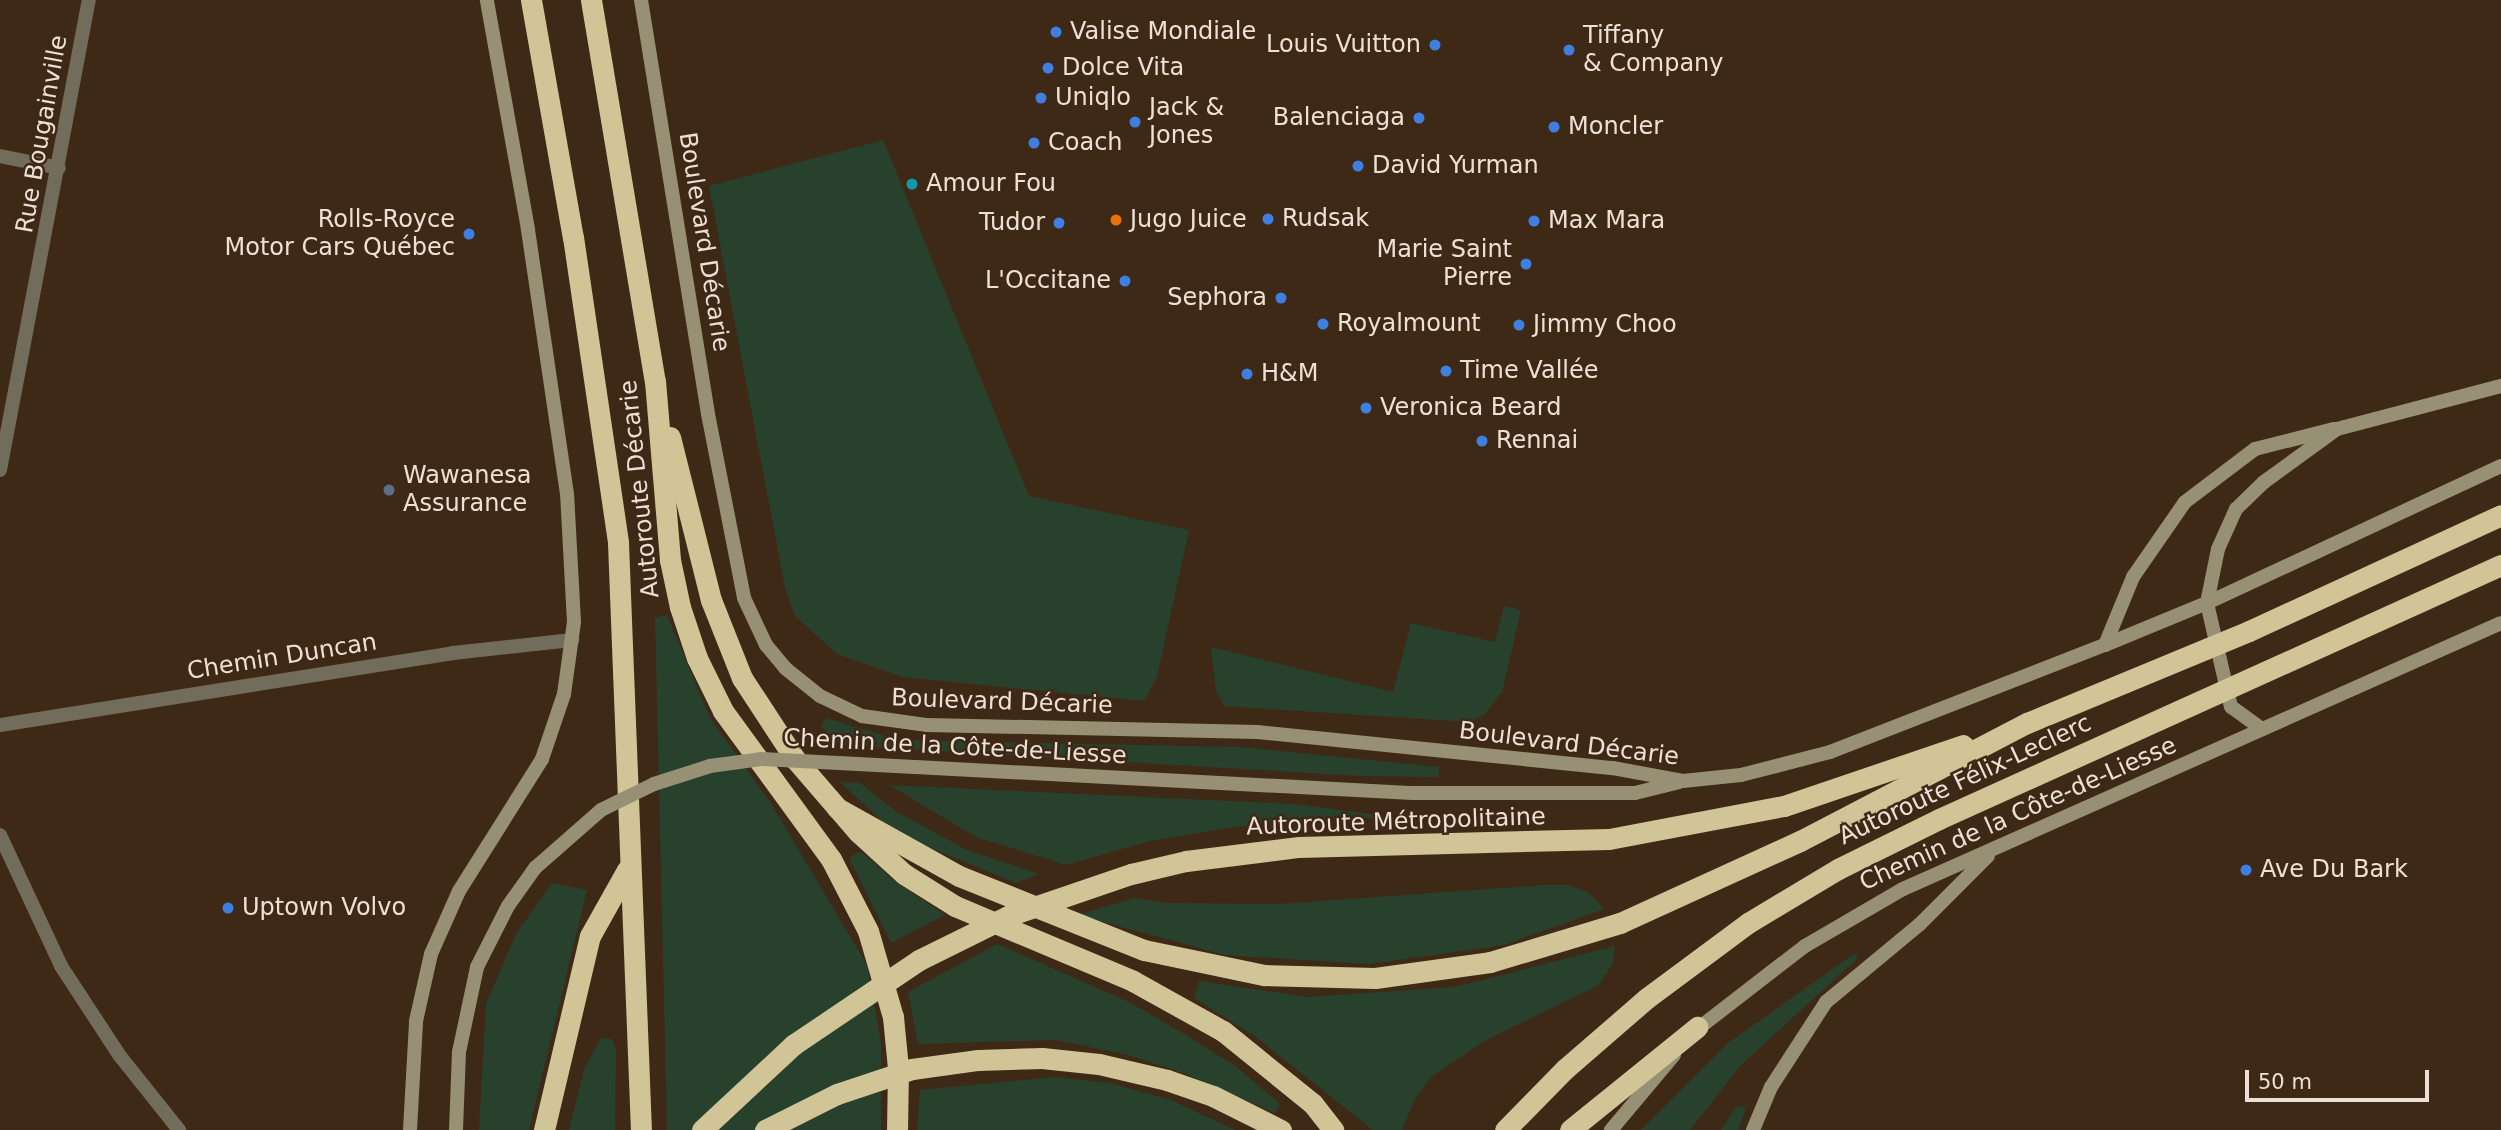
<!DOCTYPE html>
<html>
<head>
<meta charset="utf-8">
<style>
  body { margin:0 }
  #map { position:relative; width:2501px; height:1130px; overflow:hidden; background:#3e2916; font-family:"DejaVu Sans",sans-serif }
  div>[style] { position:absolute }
  .green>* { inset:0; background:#28412c }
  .street>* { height:14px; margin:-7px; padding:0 7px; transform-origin:7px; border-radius:7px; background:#726d5b }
  .secondary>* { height:14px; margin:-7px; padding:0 7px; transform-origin:7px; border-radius:7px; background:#989074 }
  .highway>* { height:21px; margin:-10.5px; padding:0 10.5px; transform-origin:10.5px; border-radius:10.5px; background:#d1c497 }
  .secondary-bridge>* { height:14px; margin:-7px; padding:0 7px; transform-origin:7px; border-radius:7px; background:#989074 }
  .highway-bridge>* { height:21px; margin:-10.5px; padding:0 10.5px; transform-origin:10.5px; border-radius:10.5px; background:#d1c497 }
  .dots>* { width:19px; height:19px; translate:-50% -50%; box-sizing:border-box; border:4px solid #3e2916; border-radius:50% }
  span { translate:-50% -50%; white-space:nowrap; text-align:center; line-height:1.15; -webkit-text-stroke:5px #3e2916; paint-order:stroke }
  .poi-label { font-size:24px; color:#eee0d5 }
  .left { translate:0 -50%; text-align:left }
  .right { translate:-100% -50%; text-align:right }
  .street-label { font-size:24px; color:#eee0d5 }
  .scale { position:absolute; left:2245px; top:1070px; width:184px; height:32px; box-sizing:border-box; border:4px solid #eee0d5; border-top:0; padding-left:9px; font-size:21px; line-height:24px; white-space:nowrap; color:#eee0d5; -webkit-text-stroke:5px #3e2916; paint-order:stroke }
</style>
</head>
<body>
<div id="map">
  <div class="green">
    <i style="clip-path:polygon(883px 140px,1029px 496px,1189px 530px,1157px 677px,1144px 701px,903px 677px,837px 654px,795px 616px,785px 588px,709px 186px)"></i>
    <i style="clip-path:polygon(1504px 606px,1521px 610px,1502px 692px,1485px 714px,1469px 722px,1224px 706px,1216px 691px,1211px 647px,1393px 692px,1411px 623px,1495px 642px)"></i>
    <i style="clip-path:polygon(667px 615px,710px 718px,772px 805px,867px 965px,881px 1043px,881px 1130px,667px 1130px,655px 618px)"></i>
    <i style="clip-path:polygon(826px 718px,899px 740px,1240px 747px,1439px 767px,1438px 777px,1361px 776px,839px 745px,821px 726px)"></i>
    <i style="clip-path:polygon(840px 782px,860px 783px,897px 812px,967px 850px,1039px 874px,1016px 883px,923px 845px,885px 824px)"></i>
    <i style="clip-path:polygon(889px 785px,1294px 804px,1402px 818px,1327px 818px,1233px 827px,1150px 841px,1066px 865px,976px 837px)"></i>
    <i style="clip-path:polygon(860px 851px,896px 882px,945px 915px,891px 943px,849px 858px)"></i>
    <i style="clip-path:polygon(552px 883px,587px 890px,529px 1130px,479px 1130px,486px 1004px,516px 934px)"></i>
    <i style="clip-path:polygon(1544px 885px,1570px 885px,1589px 893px,1604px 909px,1504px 945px,1369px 964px,1225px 955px,1078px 915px,1135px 898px,1164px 903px,1280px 904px)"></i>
    <i style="clip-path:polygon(997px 944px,1131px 1003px,1184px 1034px,1234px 1065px,1280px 1104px,1275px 1113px,1186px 1074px,1128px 1055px,1055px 1040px,918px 1044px,908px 992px)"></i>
    <i style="clip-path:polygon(1615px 946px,1613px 963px,1599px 985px,1484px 1041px,1430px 1078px,1414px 1101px,1402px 1130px,1373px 1130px,1256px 1037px,1194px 998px,1199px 981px,1308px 997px,1455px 987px)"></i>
    <i style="clip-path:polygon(1855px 953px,1858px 958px,1741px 1065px,1690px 1130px,1641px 1130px,1728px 1043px)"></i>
    <i style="clip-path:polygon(601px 1038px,612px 1039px,616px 1051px,615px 1130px,569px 1130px,584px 1069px)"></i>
    <i style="clip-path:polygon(1055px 1077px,1110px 1083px,1171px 1100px,1235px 1130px,917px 1130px,920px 1090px)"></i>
    <i style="clip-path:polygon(1737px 1105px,1746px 1108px,1738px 1130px,1721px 1130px)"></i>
  </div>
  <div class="street">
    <i style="left:0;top:156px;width:60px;rotate:11.5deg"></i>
    <i style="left:0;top:470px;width:478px;rotate:-79.3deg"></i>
    <i style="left:0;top:725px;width:459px;rotate:-9deg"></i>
    <i style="left:453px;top:653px;width:120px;rotate:-6.2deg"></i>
    <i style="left:0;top:835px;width:145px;rotate:65deg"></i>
    <i style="left:61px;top:966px;width:108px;rotate:56.8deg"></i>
    <i style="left:120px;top:1056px;width:95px;rotate:51.4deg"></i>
  </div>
  <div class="secondary">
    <i style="left:641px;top:0;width:419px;rotate:80.8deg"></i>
    <i style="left:708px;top:414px;width:187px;rotate:78.9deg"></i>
    <i style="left:744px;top:598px;width:52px;rotate:64.9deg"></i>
    <i style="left:766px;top:645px;width:30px;rotate:50deg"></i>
    <i style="left:785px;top:668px;width:45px;rotate:38.7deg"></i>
    <i style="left:820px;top:696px;width:47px;rotate:25.5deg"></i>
    <i style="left:862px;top:716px;width:66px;rotate:7.9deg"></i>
    <i style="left:927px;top:725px;width:330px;rotate:1.2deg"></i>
    <i style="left:1257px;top:732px;width:358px;rotate:5.8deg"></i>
    <i style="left:1613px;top:768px;width:71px;rotate:10.5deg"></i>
    <i style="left:1683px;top:781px;width:58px;rotate:-5.9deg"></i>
    <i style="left:1741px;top:775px;width:92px;rotate:-14.5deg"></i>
    <i style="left:1830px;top:752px;width:295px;rotate:-21.3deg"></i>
    <i style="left:2105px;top:645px;width:110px;rotate:-22.4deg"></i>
    <i style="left:2207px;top:603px;width:324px;rotate:-25deg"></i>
    <i style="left:2105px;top:645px;width:74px;rotate:-67.6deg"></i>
    <i style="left:2133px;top:577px;width:91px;rotate:-55.3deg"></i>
    <i style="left:2185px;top:502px;width:88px;rotate:-37.1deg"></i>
    <i style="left:2255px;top:449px;width:81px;rotate:-14.2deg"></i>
    <i style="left:2259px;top:727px;width:34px;rotate:-144deg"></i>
    <i style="left:2231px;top:707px;width:107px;rotate:-103deg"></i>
    <i style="left:2207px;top:603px;width:55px;rotate:-78.5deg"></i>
    <i style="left:2218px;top:549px;width:44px;rotate:-65.8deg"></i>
    <i style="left:2236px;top:509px;width:39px;rotate:-44deg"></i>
    <i style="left:2264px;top:482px;width:90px;rotate:-36deg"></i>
    <i style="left:2337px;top:429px;width:170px;rotate:-14.7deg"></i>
    <i style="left:915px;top:767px;width:499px;rotate:3deg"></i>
    <i style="left:1413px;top:793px;width:222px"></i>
    <i style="left:1635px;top:793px;width:45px;rotate:-14deg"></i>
    <i style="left:1691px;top:1034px;width:144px;rotate:-37.7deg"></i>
    <i style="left:1805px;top:946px;width:113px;rotate:-30.2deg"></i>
    <i style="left:1903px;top:889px;width:654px;rotate:-23.98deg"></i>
    <i style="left:410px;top:1130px;width:109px;rotate:-86.8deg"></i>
    <i style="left:416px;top:1021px;width:69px;rotate:-77.4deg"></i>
    <i style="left:431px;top:954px;width:69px;rotate:-66deg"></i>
    <i style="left:459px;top:891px;width:156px;rotate:-57.8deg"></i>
    <i style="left:542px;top:759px;width:69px;rotate:-71.3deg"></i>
    <i style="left:564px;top:694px;width:73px;rotate:-82.1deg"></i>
    <i style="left:574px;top:622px;width:128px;rotate:-93.1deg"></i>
    <i style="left:567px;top:494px;width:268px;rotate:-98.4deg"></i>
    <i style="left:528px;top:229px;width:233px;rotate:-100.2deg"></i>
    <i style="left:456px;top:1130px;width:78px;rotate:-87.8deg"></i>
    <i style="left:459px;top:1052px;width:87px;rotate:-78deg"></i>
    <i style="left:1611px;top:1130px;width:98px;rotate:-50deg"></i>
    <i style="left:1753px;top:1130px;width:47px;rotate:-67.3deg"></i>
    <i style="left:1771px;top:1087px;width:101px;rotate:-57.1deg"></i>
    <i style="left:1826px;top:1002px;width:122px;rotate:-39.7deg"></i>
    <i style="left:1920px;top:924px;width:96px;rotate:-45deg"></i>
  </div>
  <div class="highway">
    <i style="left:531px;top:0;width:241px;rotate:80deg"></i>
    <i style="left:573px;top:237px;width:309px;rotate:81.6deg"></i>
    <i style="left:618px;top:543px;width:587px;rotate:87.76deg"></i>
    <i style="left:591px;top:0;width:386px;rotate:80.5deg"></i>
    <i style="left:655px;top:381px;width:180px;rotate:85.2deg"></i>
    <i style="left:670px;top:560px;width:48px;rotate:78deg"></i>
    <i style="left:680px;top:607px;width:54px;rotate:71.6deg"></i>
    <i style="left:697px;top:658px;width:59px;rotate:63.9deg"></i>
    <i style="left:723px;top:711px;width:183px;rotate:53.9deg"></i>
    <i style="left:831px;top:859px;width:81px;rotate:62.8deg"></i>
    <i style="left:868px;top:931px;width:90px;rotate:73.8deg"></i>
    <i style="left:893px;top:1017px;width:51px;rotate:84.4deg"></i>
    <i style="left:898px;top:1068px;width:62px;rotate:90.9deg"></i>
    <i style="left:670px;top:437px;width:168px;rotate:75.9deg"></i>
    <i style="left:711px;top:600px;width:84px;rotate:68.3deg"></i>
    <i style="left:742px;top:678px;width:97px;rotate:56.8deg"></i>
    <i style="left:795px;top:759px;width:96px;rotate:49.2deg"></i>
    <i style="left:858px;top:832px;width:62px;rotate:42.4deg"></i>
    <i style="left:904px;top:874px;width:60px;rotate:32.1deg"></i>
    <i style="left:955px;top:906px;width:193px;rotate:22.8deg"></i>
    <i style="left:1133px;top:981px;width:103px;rotate:29.1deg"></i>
    <i style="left:1223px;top:1031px;width:116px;rotate:39deg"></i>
    <i style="left:1313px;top:1104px;width:33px;rotate:52deg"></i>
    <i style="left:1784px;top:806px;width:189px;rotate:-18.8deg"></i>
    <i style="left:837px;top:808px;width:140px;rotate:29.1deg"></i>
    <i style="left:959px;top:876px;width:199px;rotate:21.8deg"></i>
    <i style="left:1144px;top:950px;width:123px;rotate:11.8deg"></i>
    <i style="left:1264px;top:975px;width:111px;rotate:1.5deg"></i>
    <i style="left:1375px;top:978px;width:116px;rotate:-7.9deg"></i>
    <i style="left:1490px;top:962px;width:136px;rotate:-16.7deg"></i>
    <i style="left:1620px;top:923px;width:198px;rotate:-24.5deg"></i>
    <i style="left:1800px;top:841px;width:256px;rotate:-27.5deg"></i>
    <i style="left:1042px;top:1058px;width:57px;rotate:6deg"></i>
    <i style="left:1099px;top:1064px;width:70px;rotate:13.2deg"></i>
    <i style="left:1167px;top:1080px;width:49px;rotate:19.2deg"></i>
    <i style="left:1213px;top:1096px;width:76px;rotate:26.6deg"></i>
    <i style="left:544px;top:1130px;width:199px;rotate:-76.7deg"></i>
    <i style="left:590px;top:936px;width:76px;rotate:-60.7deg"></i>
    <i style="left:1570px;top:1130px;width:164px;rotate:-39deg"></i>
  </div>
  <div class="secondary-bridge">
    <i style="left:477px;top:967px;width:68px;rotate:-63.1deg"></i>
    <i style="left:508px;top:906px;width:47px;rotate:-54.6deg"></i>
    <i style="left:535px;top:868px;width:88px;rotate:-41.3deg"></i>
    <i style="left:601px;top:810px;width:59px;rotate:-26.1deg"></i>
    <i style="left:654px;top:784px;width:59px;rotate:-17.8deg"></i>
    <i style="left:710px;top:766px;width:51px;rotate:-7.8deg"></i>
    <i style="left:761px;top:759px;width:154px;rotate:3deg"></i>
  </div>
  <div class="highway-bridge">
    <i style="left:2027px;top:723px;width:240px;rotate:-22.5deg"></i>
    <i style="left:2249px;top:631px;width:277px;rotate:-24.7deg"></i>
    <i style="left:702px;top:1130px;width:125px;rotate:-43deg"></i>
    <i style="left:793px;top:1045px;width:152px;rotate:-34deg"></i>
    <i style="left:919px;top:960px;width:99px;rotate:-26.3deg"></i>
    <i style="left:1008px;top:916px;width:130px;rotate:-18.9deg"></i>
    <i style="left:1131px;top:874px;width:57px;rotate:-13.3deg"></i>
    <i style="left:1186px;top:861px;width:114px;rotate:-7.1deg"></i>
    <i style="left:1299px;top:847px;width:310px;rotate:-1.5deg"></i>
    <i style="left:1609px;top:839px;width:178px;rotate:-10.7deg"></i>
    <i style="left:765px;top:1130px;width:80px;rotate:-26.6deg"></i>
    <i style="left:837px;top:1094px;width:79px;rotate:-18.4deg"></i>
    <i style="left:912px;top:1069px;width:67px;rotate:-7.8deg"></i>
    <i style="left:978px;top:1060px;width:64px;rotate:-1.8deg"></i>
    <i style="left:1505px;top:1130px;width:86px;rotate:-45.5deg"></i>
    <i style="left:1565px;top:1069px;width:108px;rotate:-40.9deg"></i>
    <i style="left:1647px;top:998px;width:126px;rotate:-36.6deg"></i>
    <i style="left:1748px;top:923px;width:105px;rotate:-31deg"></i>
    <i style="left:1838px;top:869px;width:113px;rotate:-26.3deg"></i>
    <i style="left:1939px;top:819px;width:617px;rotate:-24.32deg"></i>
  </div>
  <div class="dots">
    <i style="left:1056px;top:32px;background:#3f7fe0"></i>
    <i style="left:1435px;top:45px;background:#3f7fe0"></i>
    <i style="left:1569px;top:50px;background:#3f7fe0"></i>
    <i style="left:1048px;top:68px;background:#3f7fe0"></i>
    <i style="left:1041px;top:98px;background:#3f7fe0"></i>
    <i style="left:1419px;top:118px;background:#3f7fe0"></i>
    <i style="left:1135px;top:122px;background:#3f7fe0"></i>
    <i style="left:1554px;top:127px;background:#3f7fe0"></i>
    <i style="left:1034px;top:143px;background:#3f7fe0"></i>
    <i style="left:1358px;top:166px;background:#3f7fe0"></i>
    <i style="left:912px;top:184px;background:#0f9aa8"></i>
    <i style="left:1268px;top:219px;background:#3f7fe0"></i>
    <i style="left:1116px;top:220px;background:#e8710a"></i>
    <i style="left:1534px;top:221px;background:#3f7fe0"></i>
    <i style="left:1059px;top:223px;background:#3f7fe0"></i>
    <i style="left:469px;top:234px;background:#3f7fe0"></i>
    <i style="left:1526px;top:264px;background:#3f7fe0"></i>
    <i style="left:1125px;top:281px;background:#3f7fe0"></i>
    <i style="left:1281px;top:298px;background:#3f7fe0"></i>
    <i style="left:1323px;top:324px;background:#3f7fe0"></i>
    <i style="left:1519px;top:325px;background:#3f7fe0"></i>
    <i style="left:1446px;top:371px;background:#3f7fe0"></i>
    <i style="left:1247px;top:374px;background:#3f7fe0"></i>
    <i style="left:1366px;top:408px;background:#3f7fe0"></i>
    <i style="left:1482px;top:441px;background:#3f7fe0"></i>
    <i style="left:389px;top:490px;background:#5c6f8a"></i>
    <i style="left:2246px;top:870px;background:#3f7fe0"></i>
    <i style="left:228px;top:908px;background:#3f7fe0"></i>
  </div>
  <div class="poi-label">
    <span class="left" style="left:1070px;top:32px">Valise Mondiale</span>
    <span class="left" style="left:1583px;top:50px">Tiffany<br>&amp; Company</span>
    <span class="right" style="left:1421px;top:45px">Louis Vuitton</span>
    <span class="left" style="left:1062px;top:68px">Dolce Vita</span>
    <span class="left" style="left:1055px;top:98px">Uniqlo</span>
    <span class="left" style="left:1149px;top:122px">Jack &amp;<br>Jones</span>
    <span class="right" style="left:1405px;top:118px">Balenciaga</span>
    <span class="left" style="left:1568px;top:127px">Moncler</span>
    <span class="left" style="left:1048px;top:143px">Coach</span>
    <span class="left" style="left:1372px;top:166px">David Yurman</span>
    <span class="left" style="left:926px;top:184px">Amour Fou</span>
    <span class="left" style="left:1282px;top:219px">Rudsak</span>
    <span class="right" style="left:455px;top:234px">Rolls-Royce<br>Motor Cars Québec</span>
    <span class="left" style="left:1130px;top:220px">Jugo Juice</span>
    <span class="left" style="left:1548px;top:221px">Max Mara</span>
    <span class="right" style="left:1045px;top:223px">Tudor</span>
    <span class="right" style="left:1512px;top:264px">Marie Saint<br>Pierre</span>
    <span class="right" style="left:1111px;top:281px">L'Occitane</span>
    <span class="right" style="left:1267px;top:298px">Sephora</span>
    <span class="left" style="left:1337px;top:324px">Royalmount</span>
    <span class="left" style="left:1533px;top:325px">Jimmy Choo</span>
    <span class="left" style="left:1460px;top:371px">Time Vallée</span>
    <span class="left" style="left:1261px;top:374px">H&amp;M</span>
    <span class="left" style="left:1380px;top:408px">Veronica Beard</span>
    <span class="left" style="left:1496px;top:441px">Rennai</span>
    <span class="left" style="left:403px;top:490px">Wawanesa<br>Assurance</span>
    <span class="left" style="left:2260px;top:870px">Ave Du Bark</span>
    <span class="left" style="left:242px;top:908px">Uptown Volvo</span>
  </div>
  <div class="street-label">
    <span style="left:42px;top:134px;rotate:-80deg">Rue Bougainville</span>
    <span style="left:704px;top:242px;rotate:81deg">Boulevard Décarie</span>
    <span style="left:640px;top:489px;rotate:-96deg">Autoroute Décarie</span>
    <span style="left:282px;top:657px;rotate:-9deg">Chemin Duncan</span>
    <span style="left:1002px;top:702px;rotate:2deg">Boulevard Décarie</span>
    <span style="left:1569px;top:744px;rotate:7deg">Boulevard Décarie</span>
    <span style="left:955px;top:747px;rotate:3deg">Chemin de la Côte-de-Liesse</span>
    <span style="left:1965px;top:780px;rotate:-25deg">Autoroute Félix-Leclerc</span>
    <span style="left:2018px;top:814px;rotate:-24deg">Chemin de la Côte-de-Liesse</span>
    <span style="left:1396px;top:822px;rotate:-2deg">Autoroute Métropolitaine</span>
  </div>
  <div class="scale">50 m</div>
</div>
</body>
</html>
